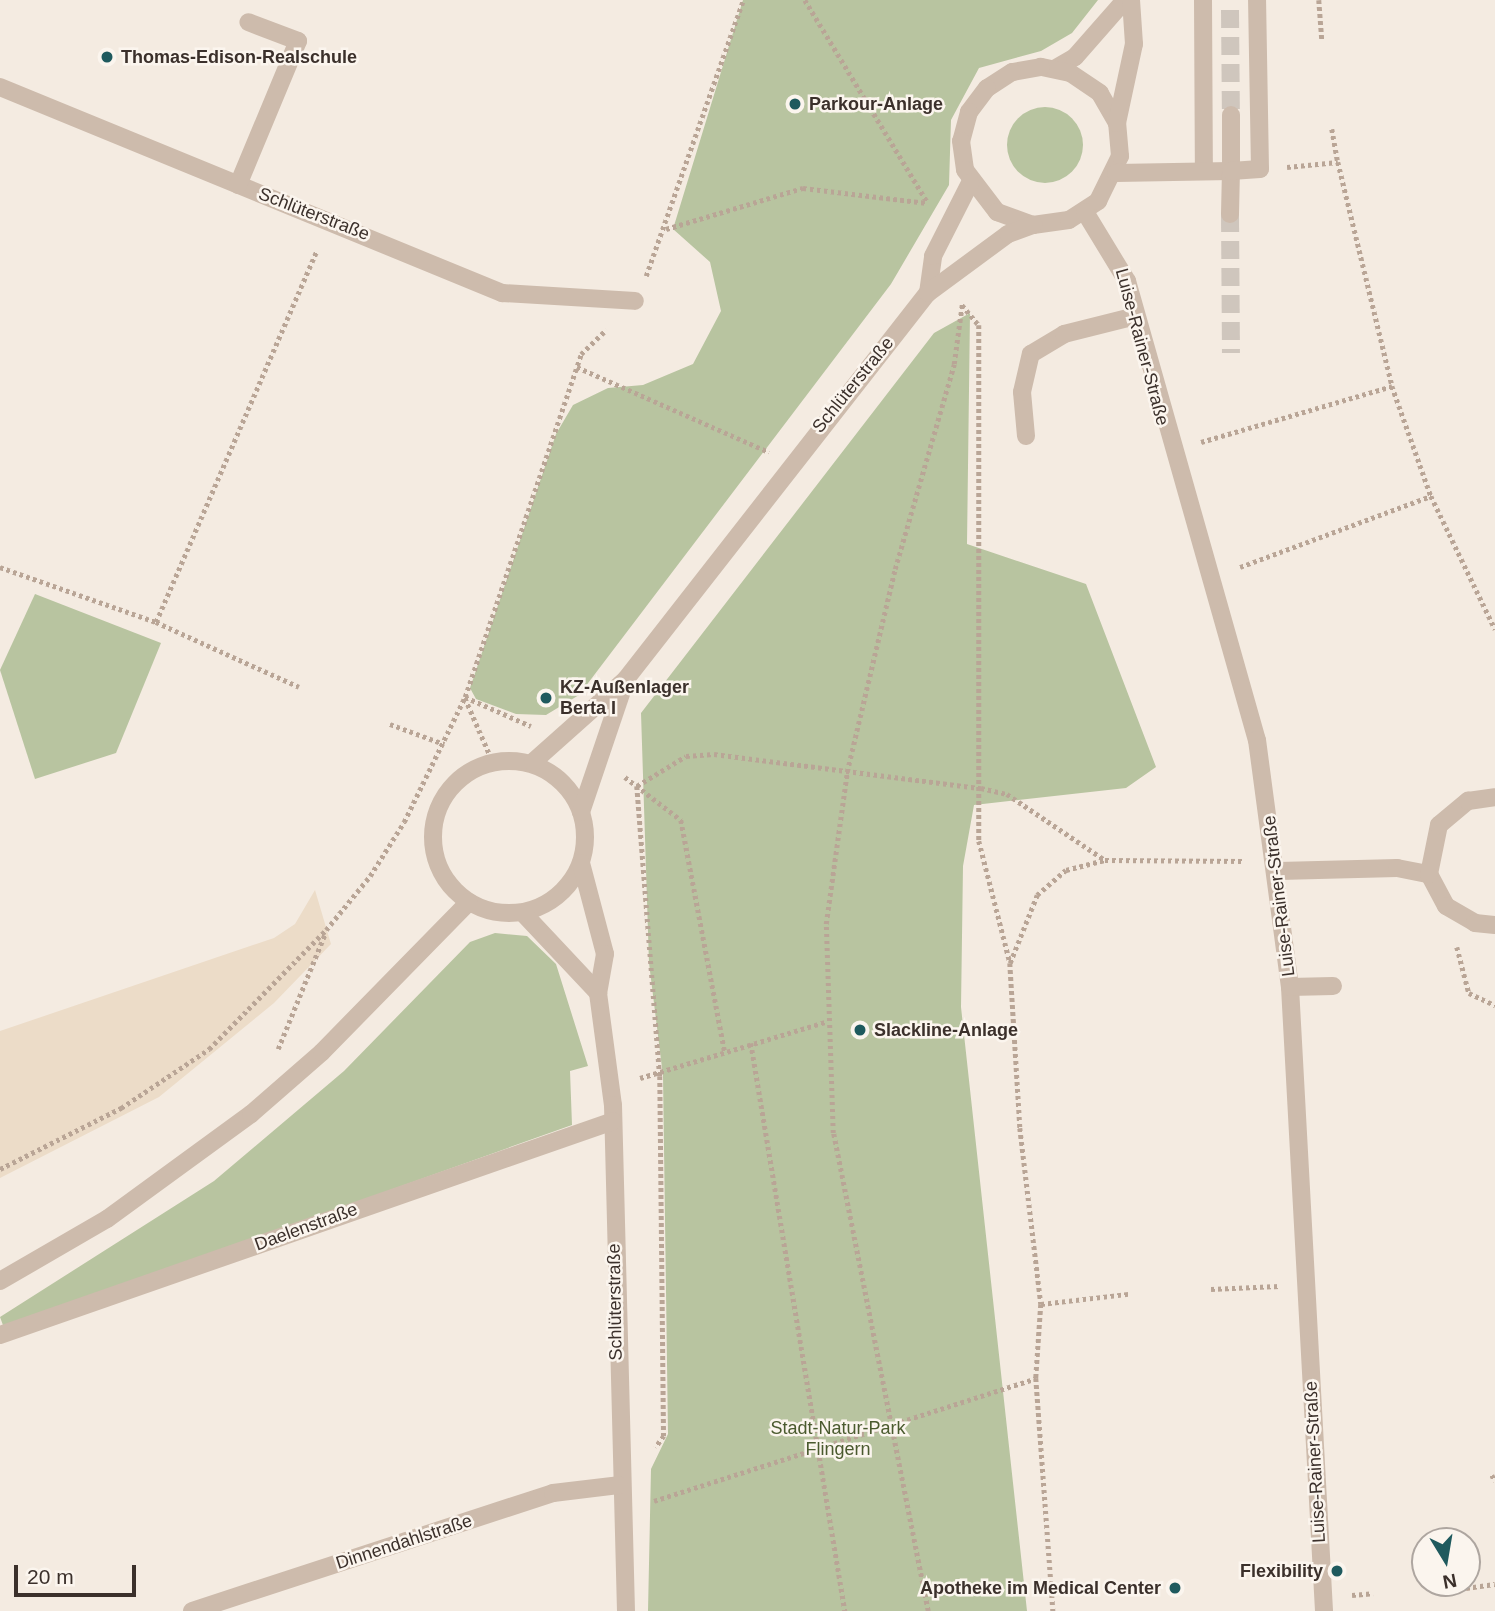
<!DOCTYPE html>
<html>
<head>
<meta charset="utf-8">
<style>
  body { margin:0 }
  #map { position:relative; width:1495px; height:1611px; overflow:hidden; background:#f4ebe1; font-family:Arial,sans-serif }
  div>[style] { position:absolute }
  .green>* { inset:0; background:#b8c4a0 }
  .round { border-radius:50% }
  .plaza>* { inset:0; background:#ecdcc8 }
  .minor-tunnel>* { height:18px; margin-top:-9px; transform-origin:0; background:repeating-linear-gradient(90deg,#cfc6bd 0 18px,transparent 0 27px) }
  .path>* { height:4.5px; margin-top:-2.25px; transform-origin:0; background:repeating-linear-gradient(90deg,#b9a596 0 3.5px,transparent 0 7px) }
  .minor>* { height:18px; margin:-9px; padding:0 9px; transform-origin:9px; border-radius:9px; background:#cdbbac }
  .minor>.ring { margin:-9px; padding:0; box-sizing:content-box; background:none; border:18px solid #cdbbac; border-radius:50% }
  .dots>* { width:19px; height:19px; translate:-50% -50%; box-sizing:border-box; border:4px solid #fbf5ee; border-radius:50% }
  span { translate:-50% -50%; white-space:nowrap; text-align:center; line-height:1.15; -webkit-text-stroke:5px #fbf5ee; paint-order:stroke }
  .poi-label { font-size:18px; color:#3b302b; font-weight:700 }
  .left { translate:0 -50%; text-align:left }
  .right { translate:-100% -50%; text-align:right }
  .street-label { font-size:18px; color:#3b302b }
  .park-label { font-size:18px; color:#4a5a2e }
  .north { position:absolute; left:1411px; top:1527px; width:70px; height:70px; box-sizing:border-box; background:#fbf5ee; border:2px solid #aea6a0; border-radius:50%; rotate:169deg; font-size:19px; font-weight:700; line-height:28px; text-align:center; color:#3b302b }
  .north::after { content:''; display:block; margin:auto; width:24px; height:32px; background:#1f5a5e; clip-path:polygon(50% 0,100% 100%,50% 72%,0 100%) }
  .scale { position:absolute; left:14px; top:1565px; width:122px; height:32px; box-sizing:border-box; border:4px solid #3b302b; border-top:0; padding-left:9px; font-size:21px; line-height:24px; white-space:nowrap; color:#3b302b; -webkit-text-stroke:5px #fbf5ee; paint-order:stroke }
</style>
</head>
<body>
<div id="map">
  <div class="green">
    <i style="clip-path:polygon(743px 0,1098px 0,1072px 33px,1041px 51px,979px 68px,951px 120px,949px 185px,891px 284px,579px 695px,546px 715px,516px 714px,476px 699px,470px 688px,556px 434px,573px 405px,608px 388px,643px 385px,693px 364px,721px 311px,710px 262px,673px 229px)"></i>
    <i class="round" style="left:1007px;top:107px;width:76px;height:76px"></i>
    <i style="clip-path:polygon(970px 313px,967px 544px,1086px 584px,1156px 767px,1126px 788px,974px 805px,963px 866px,961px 1007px,1027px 1611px,648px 1611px,651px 1469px,668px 1434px,663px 1076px,649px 963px,641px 713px,934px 333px)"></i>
    <i style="clip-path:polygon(35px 594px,161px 643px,116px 753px,35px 779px,0 670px)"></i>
    <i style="clip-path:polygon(495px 933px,527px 936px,556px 964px,588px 1066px,570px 1071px,572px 1125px,4px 1328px,0 1317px,214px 1181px,344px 1071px,470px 942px)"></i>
  </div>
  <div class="plaza">
    <i style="clip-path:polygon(315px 890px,331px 944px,274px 1003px,159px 1097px,0 1178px,0 1031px,274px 938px,295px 924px)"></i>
  </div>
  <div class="minor-tunnel">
    <i style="left:1230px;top:10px;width:105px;rotate:89.5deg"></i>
    <i style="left:1230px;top:214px;width:139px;rotate:89.6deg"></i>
  </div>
  <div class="path">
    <i style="left:805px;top:0;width:237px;rotate:58.8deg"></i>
    <i style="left:1319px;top:0;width:40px;rotate:85.7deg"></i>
    <i style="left:1332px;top:129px;width:34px;rotate:80deg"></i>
    <i style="left:1287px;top:167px;width:51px;rotate:-5.6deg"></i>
    <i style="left:1338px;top:162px;width:230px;rotate:76.4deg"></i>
    <i style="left:1392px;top:386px;width:117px;rotate:70.5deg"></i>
    <i style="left:1431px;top:496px;width:148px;rotate:64.3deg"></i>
    <i style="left:666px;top:229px;width:143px;rotate:-16.7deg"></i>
    <i style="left:803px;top:188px;width:125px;rotate:6.9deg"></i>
    <i style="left:646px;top:276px;width:293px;rotate:-70.6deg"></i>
    <i style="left:962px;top:305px;width:26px;rotate:50deg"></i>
    <i style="left:979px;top:325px;width:516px;rotate:90deg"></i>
    <i style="left:979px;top:841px;width:126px;rotate:75.7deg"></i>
    <i style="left:1010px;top:963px;width:165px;rotate:86.5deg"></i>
    <i style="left:1020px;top:1128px;width:177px;rotate:83.2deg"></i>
    <i style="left:1041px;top:1304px;width:74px;rotate:93.9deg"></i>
    <i style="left:1036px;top:1378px;width:234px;rotate:85.8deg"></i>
    <i style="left:577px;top:367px;width:210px;rotate:23.9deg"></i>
    <i style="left:1201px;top:442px;width:199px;rotate:-16.3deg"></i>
    <i style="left:0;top:567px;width:165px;rotate:19.4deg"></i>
    <i style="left:156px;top:622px;width:157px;rotate:24.4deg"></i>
    <i style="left:1240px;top:567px;width:204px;rotate:-20.4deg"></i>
    <i style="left:156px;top:622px;width:405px;rotate:-66.6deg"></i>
    <i style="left:465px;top:697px;width:72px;rotate:23.7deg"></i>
    <i style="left:465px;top:698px;width:70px;rotate:66.4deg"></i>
    <i style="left:390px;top:724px;width:58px;rotate:20.3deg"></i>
    <i style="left:625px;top:777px;width:71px;rotate:37.5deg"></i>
    <i style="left:681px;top:820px;width:237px;rotate:79.3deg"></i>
    <i style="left:637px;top:786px;width:291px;rotate:85.5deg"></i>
    <i style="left:660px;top:1076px;width:360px;rotate:89.4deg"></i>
    <i style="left:664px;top:1436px;width:14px;rotate:126deg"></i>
    <i style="left:637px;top:786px;width:57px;rotate:-31.5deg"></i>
    <i style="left:686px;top:756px;width:28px;rotate:-4deg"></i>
    <i style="left:714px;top:754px;width:269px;rotate:7.3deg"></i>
    <i style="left:981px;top:788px;width:27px;rotate:13deg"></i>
    <i style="left:1007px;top:794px;width:118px;rotate:34deg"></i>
    <i style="left:1457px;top:947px;width:48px;rotate:75.4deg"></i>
    <i style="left:1469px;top:993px;width:29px;rotate:25deg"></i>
    <i style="left:1010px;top:963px;width:73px;rotate:-68.3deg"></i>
    <i style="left:1037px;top:895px;width:38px;rotate:-41deg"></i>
    <i style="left:1066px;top:870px;width:40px;rotate:-14.4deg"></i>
    <i style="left:1105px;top:860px;width:139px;rotate:0.4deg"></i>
    <i style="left:751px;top:1043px;width:576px;rotate:80.6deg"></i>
    <i style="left:278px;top:1049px;width:124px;rotate:-67.8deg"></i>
    <i style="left:640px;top:1078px;width:193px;rotate:-16.8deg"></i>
    <i style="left:0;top:1169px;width:136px;rotate:-26.8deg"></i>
    <i style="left:121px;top:1108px;width:106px;rotate:-33.8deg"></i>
    <i style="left:209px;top:1049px;width:167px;rotate:-45.5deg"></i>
    <i style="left:326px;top:930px;width:70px;rotate:-50.8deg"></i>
    <i style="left:370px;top:876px;width:64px;rotate:-57.8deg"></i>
    <i style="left:404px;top:822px;width:139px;rotate:-64deg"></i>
    <i style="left:465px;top:697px;width:362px;rotate:-71.3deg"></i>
    <i style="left:581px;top:354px;width:35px;rotate:-44deg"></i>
    <i style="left:1211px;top:1289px;width:68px;rotate:-2.5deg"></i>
    <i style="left:1041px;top:1304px;width:88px;rotate:-6.6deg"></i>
    <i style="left:1492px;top:1475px;width:7px;rotate:63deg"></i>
    <i style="left:654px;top:1501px;width:401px;rotate:-17.8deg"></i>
    <i style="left:1466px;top:1588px;width:29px;rotate:-8deg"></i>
    <i style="left:1352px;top:1595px;width:21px;rotate:-5deg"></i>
    <i style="left:928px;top:1611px;width:487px;rotate:-101.2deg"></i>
    <i style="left:833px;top:1133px;width:209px;rotate:-91.9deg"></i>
    <i style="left:826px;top:924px;width:153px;rotate:-82.1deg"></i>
    <i style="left:847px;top:772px;width:209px;rotate:-76.7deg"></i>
    <i style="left:895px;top:569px;width:213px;rotate:-73.9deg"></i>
    <i style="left:954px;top:364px;width:60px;rotate:-82.3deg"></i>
  </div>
  <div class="minor">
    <i style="left:1203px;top:0;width:171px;rotate:89.7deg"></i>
    <i style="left:1056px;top:68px;width:22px;rotate:-30deg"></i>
    <i style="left:1075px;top:57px;width:76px;rotate:-48.7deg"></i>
    <i style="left:0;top:87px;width:543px;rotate:22.31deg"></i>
    <i style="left:502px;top:293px;width:133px;rotate:3.4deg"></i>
    <i style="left:1117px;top:123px;width:34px;rotate:-120deg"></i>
    <i style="left:1100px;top:93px;width:36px;rotate:-146deg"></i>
    <i style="left:1070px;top:73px;width:30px;rotate:-168deg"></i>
    <i style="left:1041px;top:67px;width:29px;rotate:170deg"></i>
    <i style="left:1012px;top:72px;width:30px;rotate:147deg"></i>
    <i style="left:987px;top:88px;width:30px;rotate:127deg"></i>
    <i style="left:969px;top:112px;width:30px;rotate:105deg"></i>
    <i style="left:961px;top:141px;width:29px;rotate:82deg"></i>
    <i style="left:965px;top:170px;width:53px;rotate:52.7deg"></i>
    <i style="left:997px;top:212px;width:38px;rotate:20deg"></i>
    <i style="left:1033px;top:225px;width:36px;rotate:-8deg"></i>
    <i style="left:1069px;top:220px;width:35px;rotate:-33deg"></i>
    <i style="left:1098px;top:201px;width:50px;rotate:-63.9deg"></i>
    <i style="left:1120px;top:156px;width:33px;rotate:-95deg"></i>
    <i style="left:1117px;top:123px;width:81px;rotate:-77.9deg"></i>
    <i style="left:1134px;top:44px;width:44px;rotate:-93.9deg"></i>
    <i style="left:1116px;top:173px;width:115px;rotate:-1deg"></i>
    <i style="left:1231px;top:171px;width:56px;rotate:-90deg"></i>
    <i style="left:238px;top:185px;width:156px;rotate:-67.4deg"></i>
    <i style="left:298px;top:41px;width:53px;rotate:-159.2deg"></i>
    <i style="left:1085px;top:212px;width:81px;rotate:58.7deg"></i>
    <i style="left:1127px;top:281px;width:477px;rotate:74.2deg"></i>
    <i style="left:1257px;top:740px;width:249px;rotate:82.4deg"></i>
    <i style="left:1290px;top:987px;width:625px;rotate:86.88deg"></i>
    <i style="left:1230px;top:214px;width:43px;rotate:-88.7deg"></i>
    <i style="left:1231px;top:171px;width:29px;rotate:-4deg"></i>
    <i style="left:1260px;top:169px;width:169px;rotate:-91deg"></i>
    <i style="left:928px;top:293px;width:37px;rotate:-82deg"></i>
    <i style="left:933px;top:256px;width:82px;rotate:-63.1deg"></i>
    <i style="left:1026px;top:436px;width:44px;rotate:-95.2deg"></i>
    <i style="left:1022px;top:392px;width:39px;rotate:-77deg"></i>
    <i style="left:1031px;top:354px;width:39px;rotate:-31deg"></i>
    <i style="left:1064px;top:334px;width:74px;rotate:-14deg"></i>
    <i class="ring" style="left:433px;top:761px;width:134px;height:134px"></i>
    <i style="left:533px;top:762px;width:125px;rotate:-41.7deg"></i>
    <i style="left:626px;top:679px;width:490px;rotate:-52deg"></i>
    <i style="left:928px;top:293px;width:99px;rotate:-36.4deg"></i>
    <i style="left:1008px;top:234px;width:27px;rotate:-20deg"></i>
    <i style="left:581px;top:812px;width:140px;rotate:-71.3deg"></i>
    <i style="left:581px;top:863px;width:94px;rotate:75.2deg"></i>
    <i style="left:605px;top:954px;width:40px;rotate:100deg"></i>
    <i style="left:598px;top:993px;width:113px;rotate:82.4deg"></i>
    <i style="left:613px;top:1105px;width:506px;rotate:88.53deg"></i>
    <i style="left:1279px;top:871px;width:118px;rotate:-1.5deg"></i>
    <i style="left:1397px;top:868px;width:33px;rotate:11deg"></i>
    <i style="left:1429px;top:874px;width:36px;rotate:62deg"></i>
    <i style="left:1446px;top:906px;width:34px;rotate:30deg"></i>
    <i style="left:1475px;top:923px;width:20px;rotate:6deg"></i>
    <i style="left:1429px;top:874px;width:50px;rotate:-78.5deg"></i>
    <i style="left:1439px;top:825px;width:38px;rotate:-40deg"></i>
    <i style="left:1468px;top:801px;width:27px;rotate:-8deg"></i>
    <i style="left:523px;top:913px;width:110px;rotate:46.8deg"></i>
    <i style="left:1290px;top:987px;width:43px;rotate:-1.3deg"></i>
    <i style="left:0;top:1281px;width:124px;rotate:-30.1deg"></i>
    <i style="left:107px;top:1219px;width:178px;rotate:-36.1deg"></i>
    <i style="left:251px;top:1114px;width:94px;rotate:-41.1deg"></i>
    <i style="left:322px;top:1052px;width:210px;rotate:-45.6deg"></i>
    <i style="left:0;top:1335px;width:649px;rotate:-19.24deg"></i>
    <i style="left:192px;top:1611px;width:380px;rotate:-18.1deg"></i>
    <i style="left:553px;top:1493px;width:66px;rotate:-6.9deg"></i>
  </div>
  <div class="dots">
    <i style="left:107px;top:57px;background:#1f5a5e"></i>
    <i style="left:795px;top:104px;background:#1f5a5e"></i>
    <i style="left:546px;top:698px;background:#1f5a5e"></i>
    <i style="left:860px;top:1030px;background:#1f5a5e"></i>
    <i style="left:1337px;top:1571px;background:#1f5a5e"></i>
    <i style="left:1175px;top:1588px;background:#1f5a5e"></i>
  </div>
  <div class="poi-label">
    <span class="left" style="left:121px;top:57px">Thomas-Edison-Realschule</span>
    <span class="left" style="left:809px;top:104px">Parkour-Anlage</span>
    <span class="left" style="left:560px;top:698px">KZ-Außenlager<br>Berta I</span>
    <span class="left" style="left:874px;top:1030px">Slackline-Anlage</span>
    <span class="right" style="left:1323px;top:1571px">Flexibility</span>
    <span class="right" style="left:1161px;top:1588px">Apotheke im Medical Center</span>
  </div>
  <div class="street-label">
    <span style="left:314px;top:214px;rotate:21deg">Schlüterstraße</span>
    <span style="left:1142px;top:347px;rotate:75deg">Luise-Rainer-Straße</span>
    <span style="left:853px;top:385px;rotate:-51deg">Schlüterstraße</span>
    <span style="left:1279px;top:896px;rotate:-97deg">Luise-Rainer-Straße</span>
    <span style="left:306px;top:1227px;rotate:-20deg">Daelenstraße</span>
    <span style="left:615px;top:1302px;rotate:-91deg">Schlüterstraße</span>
    <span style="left:1315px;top:1462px;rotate:-93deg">Luise-Rainer-Straße</span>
    <span style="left:404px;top:1542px;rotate:-18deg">Dinnendahlstraße</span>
  </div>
  <div class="park-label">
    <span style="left:838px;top:1439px">Stadt-Natur-Park<br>Flingern</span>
  </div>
  <div class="north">N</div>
  <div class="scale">20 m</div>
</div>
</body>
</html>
